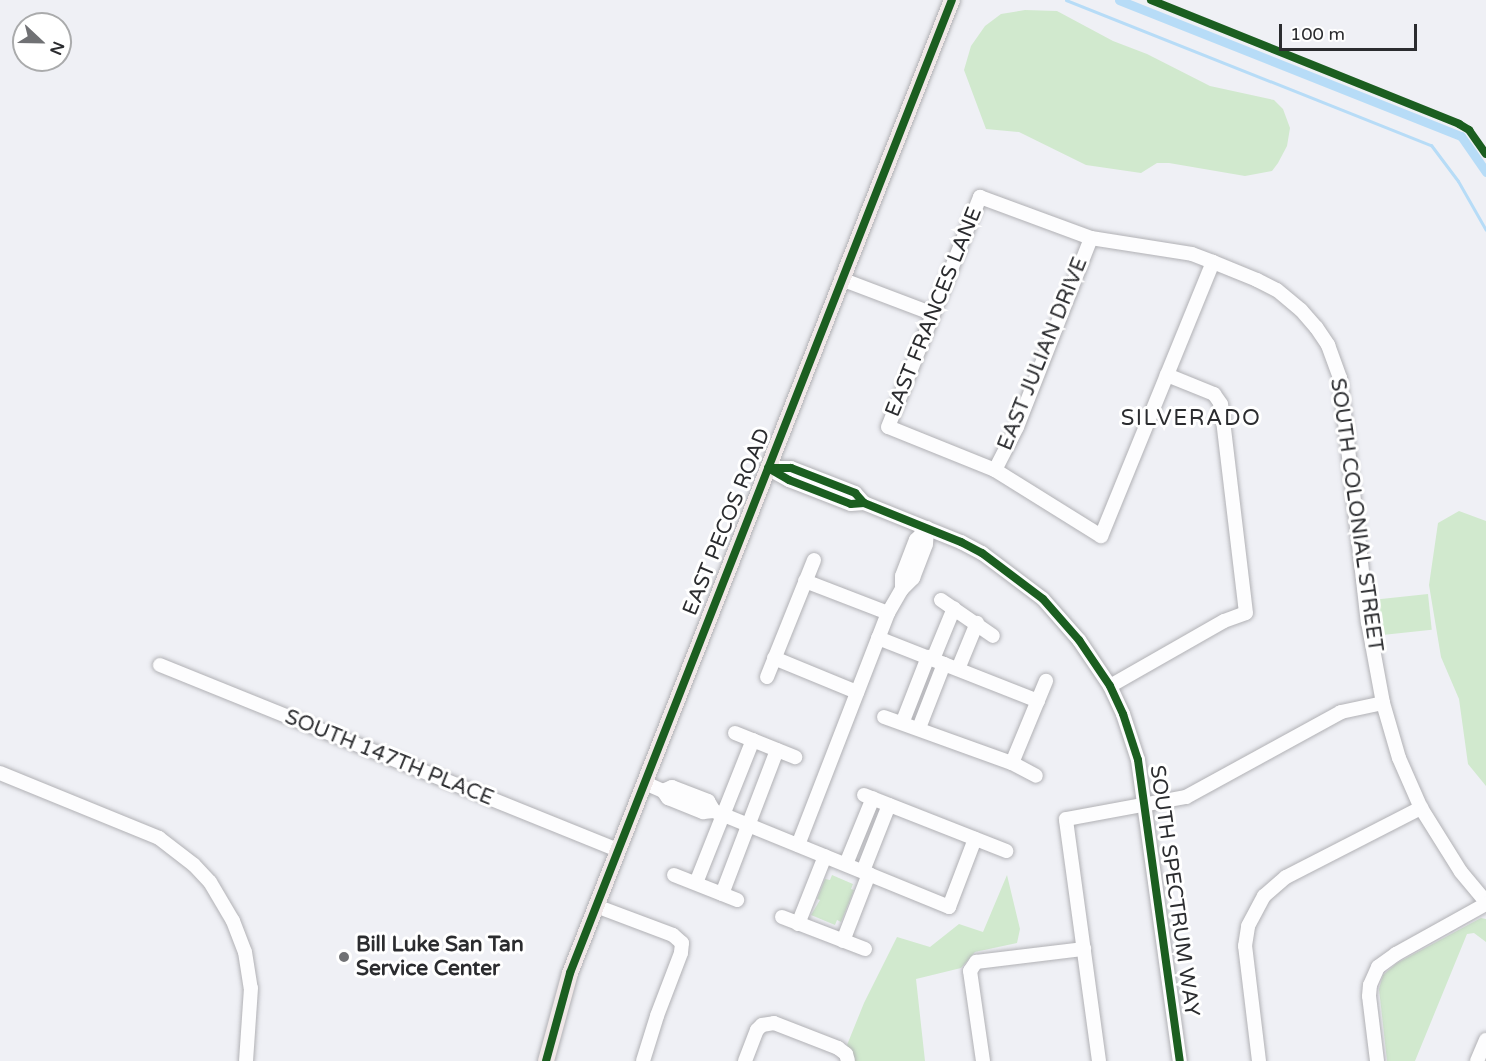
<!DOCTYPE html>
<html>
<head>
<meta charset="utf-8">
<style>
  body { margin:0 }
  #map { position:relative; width:1486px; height:1061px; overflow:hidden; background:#eff0f5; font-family:"Varela Round",sans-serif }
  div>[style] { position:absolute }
  .green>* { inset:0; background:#d1e9ce; transform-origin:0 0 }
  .stream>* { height:3px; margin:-1.5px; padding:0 1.5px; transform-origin:1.5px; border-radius:1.5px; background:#b7dcf7 }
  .canal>* { height:9px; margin:-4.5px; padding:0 4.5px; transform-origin:4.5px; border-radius:4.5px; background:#b7dcf7 }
  .roads { filter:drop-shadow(0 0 2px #b1b1b5) drop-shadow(0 0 2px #b1b1b5) }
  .minor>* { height:14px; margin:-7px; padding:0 7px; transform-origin:7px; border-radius:7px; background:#fdfdfe }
  .major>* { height:16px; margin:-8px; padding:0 8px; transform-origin:8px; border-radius:8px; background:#f0e8e8 }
  .cycleway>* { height:8px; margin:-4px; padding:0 4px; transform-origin:4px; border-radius:4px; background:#1b5e20 }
  .dots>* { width:16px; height:16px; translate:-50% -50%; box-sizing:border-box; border:3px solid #fff; border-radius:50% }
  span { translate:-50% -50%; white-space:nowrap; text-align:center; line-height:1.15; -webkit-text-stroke:6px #fff; paint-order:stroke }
  .street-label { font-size:21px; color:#2b2c2f }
  .poi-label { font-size:21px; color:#2b2c2f; font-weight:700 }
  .left { translate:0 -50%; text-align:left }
  .neighbourhood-label { font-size:22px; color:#2b2c2f; letter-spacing:1.5px }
  .north { position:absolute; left:12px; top:12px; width:60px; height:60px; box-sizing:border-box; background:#fff; border:2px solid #aaabac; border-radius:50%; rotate:112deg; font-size:16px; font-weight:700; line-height:24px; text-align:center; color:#2b2c2f }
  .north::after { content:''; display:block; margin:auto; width:21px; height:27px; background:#707174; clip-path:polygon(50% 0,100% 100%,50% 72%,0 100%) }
  .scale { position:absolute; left:1279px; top:24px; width:138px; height:27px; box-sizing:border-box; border:3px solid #2b2c2f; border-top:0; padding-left:8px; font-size:18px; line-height:21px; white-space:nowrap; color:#2b2c2f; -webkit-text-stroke:4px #fff; paint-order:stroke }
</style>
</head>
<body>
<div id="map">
  <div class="green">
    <i style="clip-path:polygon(1025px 10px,1057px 11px,1113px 41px,1147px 54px,1210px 86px,1274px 100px,1283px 109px,1290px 128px,1287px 146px,1278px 163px,1272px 171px,1245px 176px,1169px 163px,1157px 163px,1141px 173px,1086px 165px,1019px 132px,986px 129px,964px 70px,971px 46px,985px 26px,1001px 14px)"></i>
    <i style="clip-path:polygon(1459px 511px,1486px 521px,1486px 786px,1468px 764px,1459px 699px,1441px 657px,1429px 585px,1438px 523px)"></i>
    <i style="left:1428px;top:594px;width:36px;height:52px;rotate:84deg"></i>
    <i style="clip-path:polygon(832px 875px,853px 884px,851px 889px,854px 890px,841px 922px,837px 920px,835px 925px,811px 915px,820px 900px,817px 899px,825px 879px,830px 880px)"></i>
    <i style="clip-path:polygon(1007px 875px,1020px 929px,1017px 943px,975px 952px,961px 968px,916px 979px,925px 1061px,855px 1061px,847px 1045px,864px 1003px,897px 937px,930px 947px,959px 924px,983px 932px)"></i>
    <i style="clip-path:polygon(1481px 918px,1486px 919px,1486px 942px,1474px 933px,1467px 934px,1415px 1061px,1387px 1061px,1379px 989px,1383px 975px,1397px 963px)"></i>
  </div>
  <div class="stream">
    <i style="left:1066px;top:0;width:393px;rotate:21.7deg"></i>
    <i style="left:1431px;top:145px;width:45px;rotate:53.1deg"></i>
    <i style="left:1458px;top:181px;width:56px;rotate:60.3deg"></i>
  </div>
  <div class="canal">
    <i style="left:1119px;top:0;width:368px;rotate:21.7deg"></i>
    <i style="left:1461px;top:136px;width:44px;rotate:55.2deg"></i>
  </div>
  <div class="roads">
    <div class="minor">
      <i style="left:1213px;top:262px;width:296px;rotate:112.2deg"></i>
      <i style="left:1101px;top:536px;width:125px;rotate:-148.1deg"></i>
      <i style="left:995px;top:470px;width:115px;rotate:-158.1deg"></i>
      <i style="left:888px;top:427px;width:248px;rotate:-68.2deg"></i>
      <i style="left:980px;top:197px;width:118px;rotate:20.3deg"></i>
      <i style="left:1091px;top:238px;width:102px;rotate:9deg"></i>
      <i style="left:1192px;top:254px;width:22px;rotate:21deg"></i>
      <i style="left:1213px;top:262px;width:48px;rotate:22.2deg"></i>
      <i style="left:1257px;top:280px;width:22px;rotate:27deg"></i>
      <i style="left:1277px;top:290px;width:31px;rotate:40deg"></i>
      <i style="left:1301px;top:310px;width:23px;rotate:49deg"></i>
      <i style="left:1316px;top:327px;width:22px;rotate:56deg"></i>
      <i style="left:1328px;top:345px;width:35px;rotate:70deg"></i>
      <i style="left:1340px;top:378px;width:246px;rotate:83.5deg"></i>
      <i style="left:1368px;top:622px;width:82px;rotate:79.5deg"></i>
      <i style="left:1383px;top:703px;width:57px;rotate:73.8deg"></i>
      <i style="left:1399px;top:758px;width:55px;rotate:66.3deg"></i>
      <i style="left:1421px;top:808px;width:75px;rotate:58deg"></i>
      <i style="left:1461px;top:872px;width:39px;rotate:50deg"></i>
      <i style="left:841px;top:279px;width:98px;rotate:20.8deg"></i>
      <i style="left:768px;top:468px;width:23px"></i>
      <i style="left:791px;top:468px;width:69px;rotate:21.3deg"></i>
      <i style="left:855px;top:493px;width:13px;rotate:48deg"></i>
      <i style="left:864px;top:503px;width:105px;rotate:21.9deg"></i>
      <i style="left:961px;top:542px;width:24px;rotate:28deg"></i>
      <i style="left:982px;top:553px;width:76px;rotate:37deg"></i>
      <i style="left:1043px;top:599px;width:55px;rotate:48.7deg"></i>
      <i style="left:1079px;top:640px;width:55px;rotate:56deg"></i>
      <i style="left:1110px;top:686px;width:31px;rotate:65deg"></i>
      <i style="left:1123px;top:714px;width:48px;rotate:71.9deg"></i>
      <i style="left:1138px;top:760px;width:304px;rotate:82.1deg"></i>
      <i style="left:769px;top:469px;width:23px;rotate:29deg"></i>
      <i style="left:789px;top:480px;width:66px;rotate:21.2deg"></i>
      <i style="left:851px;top:504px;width:13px;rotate:-4deg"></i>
      <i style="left:995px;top:470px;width:48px;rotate:-62.9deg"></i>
      <i style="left:1017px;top:427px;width:203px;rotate:-68.6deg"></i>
      <i style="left:805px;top:581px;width:89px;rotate:21.1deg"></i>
      <i style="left:902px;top:589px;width:13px;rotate:-90deg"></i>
      <i style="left:902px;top:576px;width:39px;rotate:-69deg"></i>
      <i style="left:916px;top:540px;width:16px;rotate:-47deg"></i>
      <i style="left:941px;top:600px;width:63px;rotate:34.7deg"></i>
      <i style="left:878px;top:638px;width:172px;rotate:21.5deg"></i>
      <i style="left:774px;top:658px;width:90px;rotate:22.3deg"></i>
      <i style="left:933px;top:659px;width:55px;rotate:-67.6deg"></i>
      <i style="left:160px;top:665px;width:494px;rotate:22deg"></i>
      <i style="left:958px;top:669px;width:50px;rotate:-67.6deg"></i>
      <i style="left:767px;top:677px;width:126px;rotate:-68.1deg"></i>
      <i style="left:1110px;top:686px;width:131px;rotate:-29.7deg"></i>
      <i style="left:1224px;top:621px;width:23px;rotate:-20deg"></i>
      <i style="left:1246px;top:613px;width:210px;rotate:-96.8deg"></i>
      <i style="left:1221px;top:404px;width:12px;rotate:-125deg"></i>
      <i style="left:1214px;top:394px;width:51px;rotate:-158deg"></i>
      <i style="left:884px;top:717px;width:136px;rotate:19.8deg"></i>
      <i style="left:1012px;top:763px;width:27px;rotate:28deg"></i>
      <i style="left:903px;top:721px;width:69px;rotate:-68.7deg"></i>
      <i style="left:919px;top:728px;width:69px;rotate:-68.7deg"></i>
      <i style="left:735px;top:733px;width:65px;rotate:21.8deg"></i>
      <i style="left:1012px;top:763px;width:89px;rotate:-67.5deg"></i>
      <i style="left:0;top:773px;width:172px;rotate:22.2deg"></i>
      <i style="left:159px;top:838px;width:44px;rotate:37.6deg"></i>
      <i style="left:194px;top:865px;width:23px;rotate:47deg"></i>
      <i style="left:210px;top:882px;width:45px;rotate:59.5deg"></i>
      <i style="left:233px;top:921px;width:33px;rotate:69deg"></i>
      <i style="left:245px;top:952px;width:36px;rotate:81deg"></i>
      <i style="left:251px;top:988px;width:73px;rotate:93.9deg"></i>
      <i style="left:645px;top:783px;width:20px;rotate:24deg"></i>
      <i style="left:663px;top:791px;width:9px;rotate:54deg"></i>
      <i style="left:668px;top:798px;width:38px;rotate:22deg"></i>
      <i style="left:703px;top:812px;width:11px;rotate:-5deg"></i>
      <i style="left:714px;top:811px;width:254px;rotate:22.2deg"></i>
      <i style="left:949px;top:907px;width:73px;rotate:-69.1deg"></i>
      <i style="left:663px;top:791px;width:10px;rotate:-24deg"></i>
      <i style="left:672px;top:787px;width:39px;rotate:21deg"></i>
      <i style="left:708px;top:801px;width:12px;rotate:59deg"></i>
      <i style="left:864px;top:795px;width:153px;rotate:21.5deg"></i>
      <i style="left:798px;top:845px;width:249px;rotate:-68.8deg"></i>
      <i style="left:888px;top:613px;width:28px;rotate:-60deg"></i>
      <i style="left:902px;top:589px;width:16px;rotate:-45deg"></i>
      <i style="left:913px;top:578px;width:36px;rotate:-69deg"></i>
      <i style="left:926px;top:544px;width:16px;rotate:-86deg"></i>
      <i style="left:846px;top:864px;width:71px;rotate:-67.8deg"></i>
      <i style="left:863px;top:871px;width:71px;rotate:-68.5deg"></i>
      <i style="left:674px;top:875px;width:68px;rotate:21.6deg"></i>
      <i style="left:696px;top:883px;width:154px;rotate:-68.3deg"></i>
      <i style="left:722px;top:894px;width:154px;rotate:-69.1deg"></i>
      <i style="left:596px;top:906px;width:82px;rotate:20.6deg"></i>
      <i style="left:673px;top:935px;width:12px;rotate:42deg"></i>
      <i style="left:682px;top:943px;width:10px;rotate:96deg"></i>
      <i style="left:681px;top:953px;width:67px;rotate:110.9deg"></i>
      <i style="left:657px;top:1016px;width:47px;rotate:107.3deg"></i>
      <i style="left:782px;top:917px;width:89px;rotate:21.1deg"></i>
      <i style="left:798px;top:924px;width:73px;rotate:-68.3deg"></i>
      <i style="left:843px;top:941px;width:72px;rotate:-68.8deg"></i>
      <i style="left:745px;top:1061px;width:33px;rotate:-69deg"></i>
      <i style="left:757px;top:1030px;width:7px;rotate:-45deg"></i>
      <i style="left:762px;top:1025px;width:12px;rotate:-9deg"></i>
      <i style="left:774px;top:1023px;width:69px;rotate:21.3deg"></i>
      <i style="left:838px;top:1048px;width:10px;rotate:37deg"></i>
      <i style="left:846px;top:1054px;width:7px;rotate:74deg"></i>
      <i style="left:983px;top:1061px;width:91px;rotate:-98.2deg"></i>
      <i style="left:970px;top:971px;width:11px;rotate:-56deg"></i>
      <i style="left:976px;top:962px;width:109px;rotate:-6.9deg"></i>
      <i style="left:1099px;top:1061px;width:244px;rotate:-97.8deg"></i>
      <i style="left:1066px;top:819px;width:122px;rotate:-10.4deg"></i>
      <i style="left:1186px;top:797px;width:177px;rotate:-28.7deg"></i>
      <i style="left:1341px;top:712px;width:43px;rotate:-12.1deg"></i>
      <i style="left:1259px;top:1061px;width:116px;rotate:-96.9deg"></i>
      <i style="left:1245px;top:946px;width:20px;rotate:-81deg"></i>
      <i style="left:1248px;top:926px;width:34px;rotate:-62deg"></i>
      <i style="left:1264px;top:896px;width:29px;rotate:-41deg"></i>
      <i style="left:1286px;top:877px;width:152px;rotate:-27.1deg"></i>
      <i style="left:1377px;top:1061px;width:65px;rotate:-97deg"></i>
      <i style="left:1369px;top:996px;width:11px;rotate:-85deg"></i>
      <i style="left:1370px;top:985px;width:20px;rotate:-66deg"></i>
      <i style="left:1378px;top:967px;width:22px;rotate:-36deg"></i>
      <i style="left:1396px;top:954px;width:103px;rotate:-29.1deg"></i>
      <i style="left:1477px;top:1061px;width:23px;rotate:-67deg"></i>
    </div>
    <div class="major">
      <i style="left:546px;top:1061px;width:91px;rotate:-74.7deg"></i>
      <i style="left:570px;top:973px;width:1045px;rotate:-68.57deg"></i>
    </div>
  </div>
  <div class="cycleway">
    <i style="left:1151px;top:0;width:332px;rotate:21.9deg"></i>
    <i style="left:1459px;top:124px;width:12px;rotate:31deg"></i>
    <i style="left:1469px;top:130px;width:29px;rotate:55deg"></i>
    <i style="left:768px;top:468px;width:23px"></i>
    <i style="left:791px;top:468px;width:69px;rotate:21.3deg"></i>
    <i style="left:855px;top:493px;width:13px;rotate:48deg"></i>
    <i style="left:864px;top:503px;width:105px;rotate:21.9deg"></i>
    <i style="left:961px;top:542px;width:24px;rotate:28deg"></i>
    <i style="left:982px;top:553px;width:76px;rotate:37deg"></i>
    <i style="left:1043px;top:599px;width:55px;rotate:48.7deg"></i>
    <i style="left:1079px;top:640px;width:55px;rotate:56deg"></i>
    <i style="left:1110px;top:686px;width:31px;rotate:65deg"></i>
    <i style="left:1123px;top:714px;width:48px;rotate:71.9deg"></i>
    <i style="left:1138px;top:760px;width:304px;rotate:82.1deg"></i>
    <i style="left:770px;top:469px;width:22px;rotate:30deg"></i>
    <i style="left:789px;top:480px;width:66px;rotate:21.2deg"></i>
    <i style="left:851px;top:504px;width:13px;rotate:-4deg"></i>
    <i style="left:546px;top:1061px;width:91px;rotate:-74.7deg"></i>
    <i style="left:570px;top:973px;width:1045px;rotate:-68.57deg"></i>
  </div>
  <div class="dots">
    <i style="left:344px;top:957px;background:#707174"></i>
  </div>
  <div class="street-label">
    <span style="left:934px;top:312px;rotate:-68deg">EAST FRANCES LANE</span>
    <span style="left:1043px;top:354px;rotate:-68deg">EAST JULIAN DRIVE</span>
    <span style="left:1356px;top:515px;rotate:82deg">SOUTH COLONIAL STREET</span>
    <span style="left:727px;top:522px;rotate:-68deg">EAST PECOS ROAD</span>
    <span style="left:389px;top:758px;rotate:22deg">SOUTH 147TH PLACE</span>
    <span style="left:1174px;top:891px;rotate:82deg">SOUTH SPECTRUM WAY</span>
  </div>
  <div class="poi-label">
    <span class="left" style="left:356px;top:957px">Bill Luke San Tan<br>Service Center</span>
  </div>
  <div class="neighbourhood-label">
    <span style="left:1191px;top:419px">SILVERADO</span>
  </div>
  <div class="north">N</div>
  <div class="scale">100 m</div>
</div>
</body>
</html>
